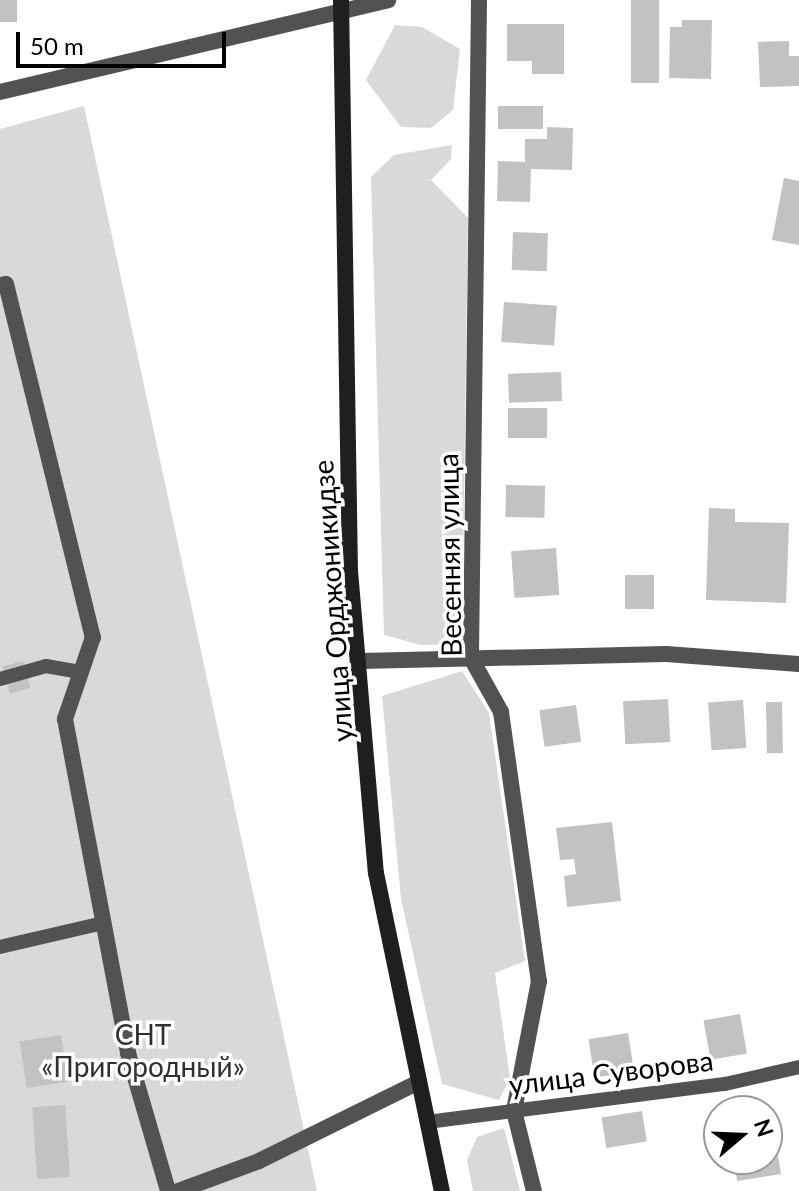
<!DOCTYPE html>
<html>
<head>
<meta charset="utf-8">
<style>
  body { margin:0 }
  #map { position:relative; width:799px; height:1191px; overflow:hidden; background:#fff; font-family:Lato,sans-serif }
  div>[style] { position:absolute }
  .green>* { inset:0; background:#d9d9d9 }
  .building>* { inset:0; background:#c2c2c2; transform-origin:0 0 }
  .service>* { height:14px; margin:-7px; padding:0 7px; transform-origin:7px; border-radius:7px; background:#525252 }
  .minor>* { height:16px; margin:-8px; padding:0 8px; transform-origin:8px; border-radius:8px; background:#525252 }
  .secondary>* { height:16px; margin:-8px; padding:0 8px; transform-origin:8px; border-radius:8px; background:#1f1f1f }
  span { translate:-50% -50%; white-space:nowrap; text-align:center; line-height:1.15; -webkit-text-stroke:7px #fff; paint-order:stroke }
  .street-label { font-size:28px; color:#000 }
  .park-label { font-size:28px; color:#303030 }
  .north { position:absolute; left:703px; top:1095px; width:80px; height:80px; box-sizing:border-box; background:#fff; border:2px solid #999; border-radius:50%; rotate:71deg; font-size:22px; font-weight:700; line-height:32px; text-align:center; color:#000 }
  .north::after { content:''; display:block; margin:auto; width:28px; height:36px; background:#000; clip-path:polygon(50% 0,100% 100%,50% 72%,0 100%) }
  .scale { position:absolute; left:16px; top:32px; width:210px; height:36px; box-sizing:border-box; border:4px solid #000; border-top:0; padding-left:10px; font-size:24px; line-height:28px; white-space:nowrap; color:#000; -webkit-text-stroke:6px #fff; paint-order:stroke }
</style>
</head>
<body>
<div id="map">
  <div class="green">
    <i style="clip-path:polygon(395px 25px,422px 27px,460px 49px,453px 110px,431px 128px,401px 127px,366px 80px)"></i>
    <i style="clip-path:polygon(84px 106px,317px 1191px,0 1191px,0 129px)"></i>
    <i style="clip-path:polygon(452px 145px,451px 159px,431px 180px,468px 218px,462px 644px,421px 645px,384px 635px,371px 177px,394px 155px)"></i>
    <i style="clip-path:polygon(462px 671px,489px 713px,525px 961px,495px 973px,510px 1078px,499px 1100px,442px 1084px,401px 899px,382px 696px)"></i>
    <i style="clip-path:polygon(504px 1128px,520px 1191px,473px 1191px,467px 1160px,477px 1137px)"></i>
  </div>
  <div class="building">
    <i style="left:0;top:0;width:17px;height:22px"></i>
    <i style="left:631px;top:0;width:28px;height:83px"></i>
    <i style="clip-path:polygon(682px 20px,712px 20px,711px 79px,669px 78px,670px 27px,682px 27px)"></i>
    <i style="clip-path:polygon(507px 24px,564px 24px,564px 74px,532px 74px,532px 61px,507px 61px)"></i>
    <i style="clip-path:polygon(789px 41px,789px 56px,799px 56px,799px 86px,760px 87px,758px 42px)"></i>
    <i style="left:498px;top:106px;width:45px;height:23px"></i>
    <i style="clip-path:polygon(547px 127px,573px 128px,572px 170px,531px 169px,530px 202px,497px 201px,498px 161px,525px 162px,525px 139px,547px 139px)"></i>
    <i style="clip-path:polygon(784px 178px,799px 181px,799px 245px,772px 240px)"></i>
    <i style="left:513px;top:232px;width:35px;height:38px;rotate:2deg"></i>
    <i style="left:504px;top:302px;width:53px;height:40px;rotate:4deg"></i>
    <i style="left:561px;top:372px;width:29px;height:53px;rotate:88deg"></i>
    <i style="left:508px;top:408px;width:39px;height:30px"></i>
    <i style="left:506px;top:485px;width:39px;height:32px;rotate:1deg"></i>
    <i style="clip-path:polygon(709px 508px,735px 509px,735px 522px,789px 523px,786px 603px,706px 600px)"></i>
    <i style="left:556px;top:548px;width:47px;height:45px;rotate:86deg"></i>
    <i style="left:625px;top:575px;width:29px;height:34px"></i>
    <i style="left:23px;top:661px;width:28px;height:21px;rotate:75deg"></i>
    <i style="left:668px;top:699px;width:43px;height:45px;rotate:87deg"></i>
    <i style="left:743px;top:700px;width:48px;height:35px;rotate:86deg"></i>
    <i style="left:782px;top:702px;width:51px;height:16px;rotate:89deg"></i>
    <i style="left:576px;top:705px;width:37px;height:37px;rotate:82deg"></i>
    <i style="clip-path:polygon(612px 822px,621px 901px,567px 907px,564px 876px,576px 874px,574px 859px,560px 860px,556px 828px)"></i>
    <i style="left:740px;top:1014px;width:40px;height:37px;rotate:80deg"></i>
    <i style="left:628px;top:1033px;width:39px;height:40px;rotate:81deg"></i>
    <i style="left:61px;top:1035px;width:47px;height:42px;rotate:81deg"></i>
    <i style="left:65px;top:1105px;width:72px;height:33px;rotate:86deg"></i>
    <i style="left:642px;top:1111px;width:31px;height:41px;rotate:81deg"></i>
    <i style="clip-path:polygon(771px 1112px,781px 1174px,737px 1181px,734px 1159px,767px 1159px)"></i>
  </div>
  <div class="service">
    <i style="left:0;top:679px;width:48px;rotate:-15.8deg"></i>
    <i style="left:46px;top:666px;width:36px;rotate:10deg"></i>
    <i style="left:0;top:947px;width:106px;rotate:-13.1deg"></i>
    <i style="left:427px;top:1122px;width:300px;rotate:-7.3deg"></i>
    <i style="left:725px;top:1084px;width:76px;rotate:-12.9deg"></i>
  </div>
  <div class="minor">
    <i style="left:479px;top:0;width:658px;rotate:90.7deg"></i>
    <i style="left:471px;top:658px;width:62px;rotate:60.9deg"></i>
    <i style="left:501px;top:712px;width:272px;rotate:82deg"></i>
    <i style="left:539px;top:981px;width:132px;rotate:100.9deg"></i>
    <i style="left:514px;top:1111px;width:82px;rotate:76deg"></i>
    <i style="left:0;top:92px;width:399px;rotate:-13.3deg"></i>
    <i style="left:0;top:285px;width:6px;rotate:-9deg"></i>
    <i style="left:6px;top:284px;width:364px;rotate:76.2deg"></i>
    <i style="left:93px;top:637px;width:87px;rotate:108.9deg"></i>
    <i style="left:65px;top:719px;width:340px;rotate:79.3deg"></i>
    <i style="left:128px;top:1053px;width:144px;rotate:73.8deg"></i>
    <i style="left:360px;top:661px;width:306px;rotate:-1.3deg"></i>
    <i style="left:666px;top:654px;width:133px;rotate:4.3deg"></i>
    <i style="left:178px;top:1191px;width:86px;rotate:-20.3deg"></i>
    <i style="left:259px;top:1161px;width:178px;rotate:-26.3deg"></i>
  </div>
  <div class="secondary">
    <i style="left:341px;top:0;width:571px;rotate:89.1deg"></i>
    <i style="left:350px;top:571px;width:303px;rotate:85.1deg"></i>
    <i style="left:376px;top:873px;width:325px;rotate:78.3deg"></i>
  </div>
  <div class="street-label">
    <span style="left:449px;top:555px;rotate:-91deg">Весенняя улица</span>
    <span style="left:332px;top:601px;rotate:-94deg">улица Орджоникидзе</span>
    <span style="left:611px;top:1072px;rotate:-7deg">улица Суворова</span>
  </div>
  <div class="park-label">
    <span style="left:143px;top:1050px">СНТ<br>«Пригородный»</span>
  </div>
  <div class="north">N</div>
  <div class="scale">50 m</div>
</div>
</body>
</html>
